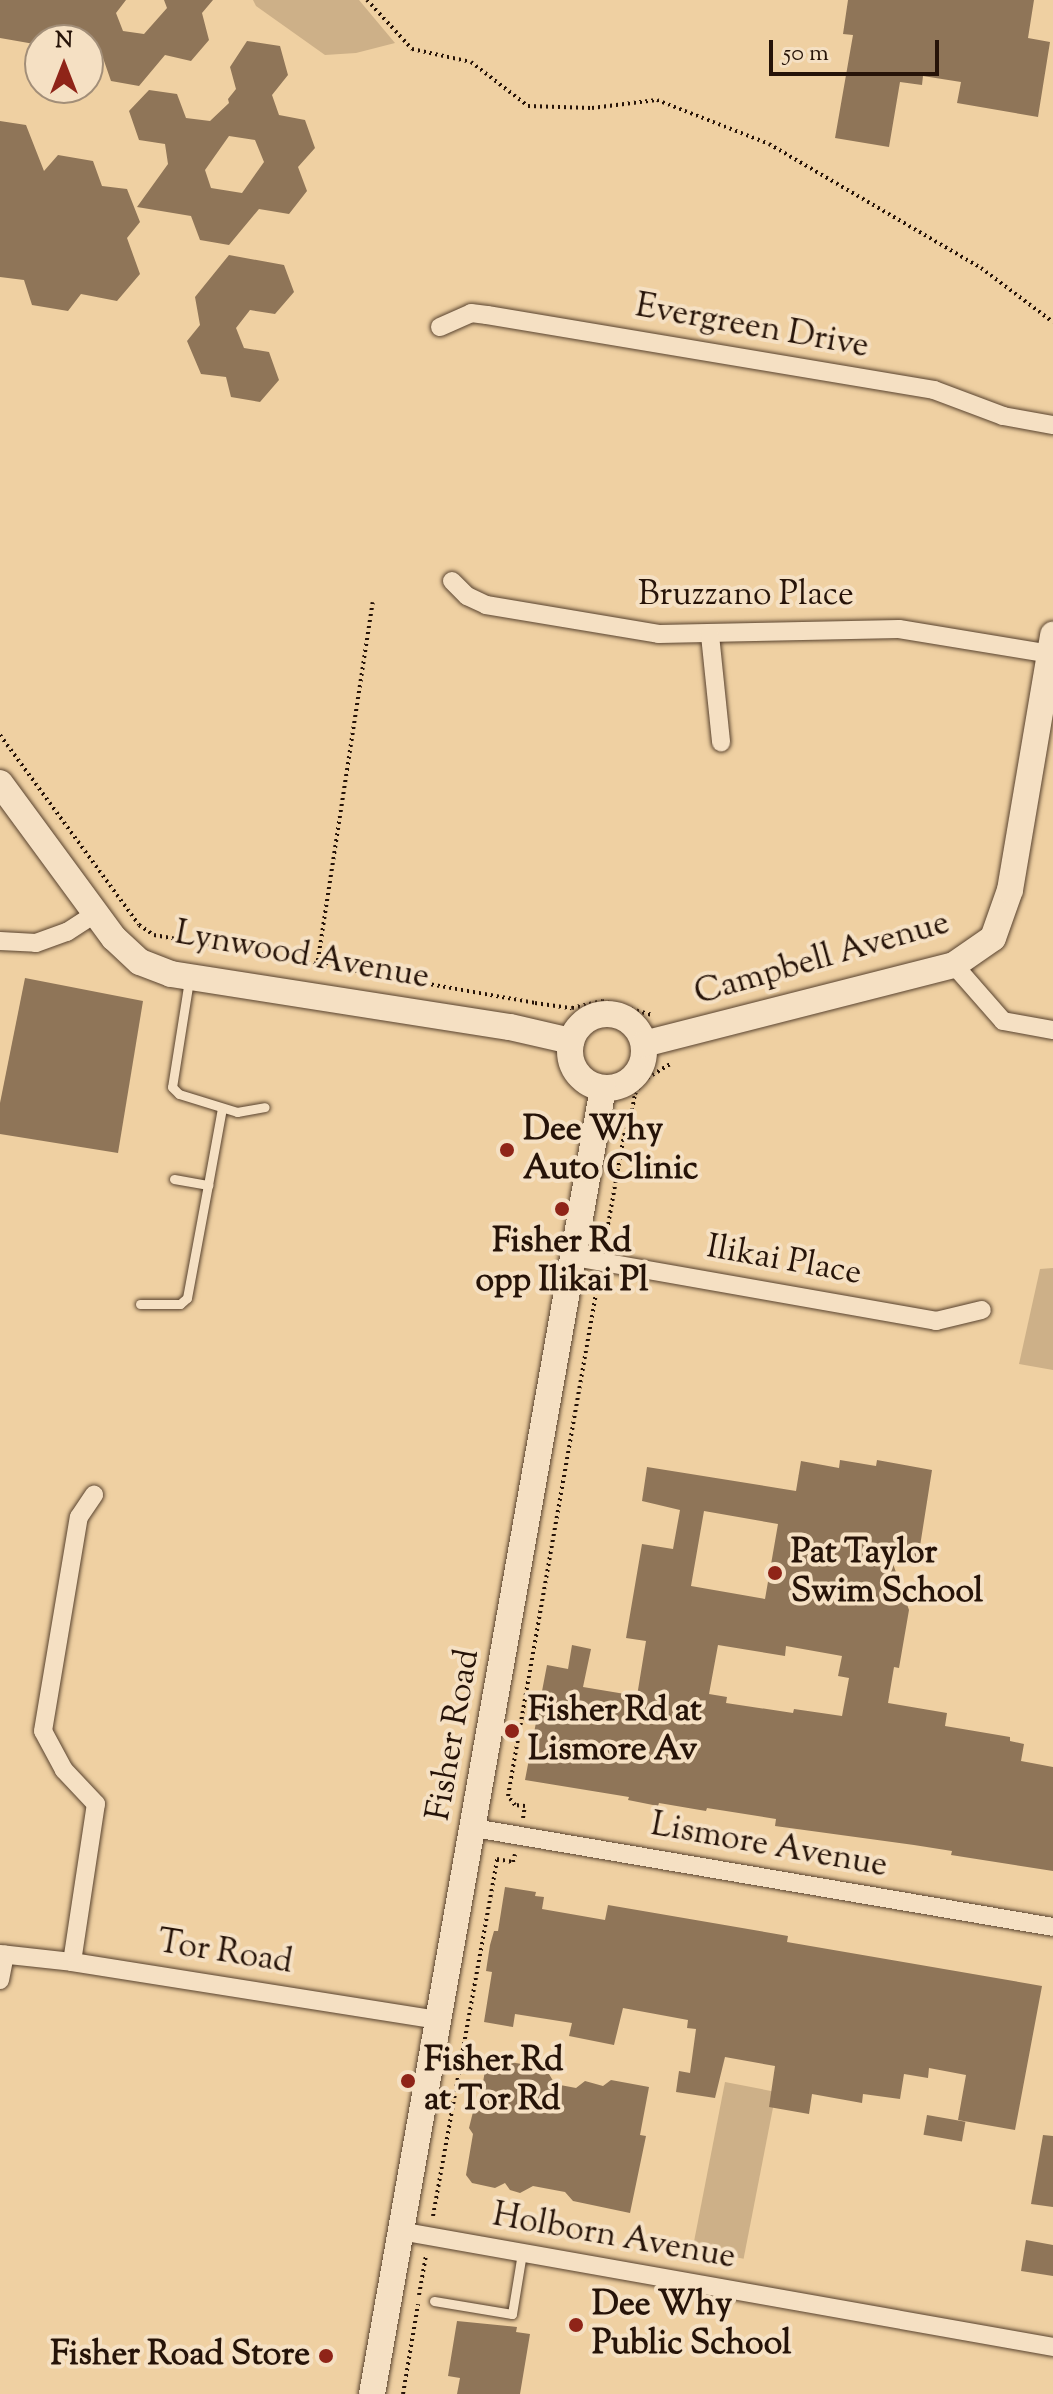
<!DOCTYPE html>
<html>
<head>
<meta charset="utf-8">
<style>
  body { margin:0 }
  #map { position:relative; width:1053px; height:2394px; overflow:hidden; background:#efd0a2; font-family:"Sorts Mill Goudy",serif }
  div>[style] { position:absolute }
  .green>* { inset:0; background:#cdb088; transform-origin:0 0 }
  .building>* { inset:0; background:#8f7558; transform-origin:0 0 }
  .path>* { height:4px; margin-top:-2px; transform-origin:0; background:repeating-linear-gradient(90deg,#261308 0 2px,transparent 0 6px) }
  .roads { filter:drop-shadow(0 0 2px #58422e) drop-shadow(0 0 2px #58422e) }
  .lane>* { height:9px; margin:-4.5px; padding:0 4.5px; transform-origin:4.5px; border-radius:4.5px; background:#f5e0c3 }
  .street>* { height:18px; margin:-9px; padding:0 9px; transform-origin:9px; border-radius:9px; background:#f5e0c3 }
  .secondary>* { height:26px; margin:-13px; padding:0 13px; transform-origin:13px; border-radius:13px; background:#f5e0c3 }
  .secondary>.ring { margin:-13px; padding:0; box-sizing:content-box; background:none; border:26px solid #f5e0c3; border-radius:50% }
  .dots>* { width:22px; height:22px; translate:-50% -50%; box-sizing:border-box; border:4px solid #f5e0c3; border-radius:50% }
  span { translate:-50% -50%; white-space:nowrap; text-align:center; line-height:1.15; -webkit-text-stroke:8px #f5e0c3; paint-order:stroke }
  .street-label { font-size:34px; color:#261308 }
  .poi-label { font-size:34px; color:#261308; font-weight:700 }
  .left { translate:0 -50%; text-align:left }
  .right { translate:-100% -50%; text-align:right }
  .north { position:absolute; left:24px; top:24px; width:80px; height:80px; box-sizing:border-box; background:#f5e0c3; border:2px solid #a28e78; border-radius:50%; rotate:0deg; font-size:22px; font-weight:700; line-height:32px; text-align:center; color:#261308 }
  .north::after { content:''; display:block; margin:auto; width:28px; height:36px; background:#8f2418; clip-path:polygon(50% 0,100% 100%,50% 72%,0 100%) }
  .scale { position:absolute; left:769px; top:40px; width:170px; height:36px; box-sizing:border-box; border:4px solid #261308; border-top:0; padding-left:10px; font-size:24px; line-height:28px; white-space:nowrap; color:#261308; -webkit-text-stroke:6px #f5e0c3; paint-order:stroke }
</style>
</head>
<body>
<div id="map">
  <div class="green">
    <i style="clip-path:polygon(253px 0,359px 0,395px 43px,356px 53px,325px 55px,256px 6px)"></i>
    <i style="clip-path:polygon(1053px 1268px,1053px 1370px,1019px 1364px,1040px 1269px)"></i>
    <i style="left:725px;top:2082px;width:52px;height:170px;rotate:11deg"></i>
  </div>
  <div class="building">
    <i style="clip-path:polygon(0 0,126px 0,116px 13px,123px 31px,144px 34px,167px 8px,164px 0,213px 0,202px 13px,209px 40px,191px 61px,165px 55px,139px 86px,111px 81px,103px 58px,88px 55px,88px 40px,40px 40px,40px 45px,0 38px)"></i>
    <i style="clip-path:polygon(848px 0,1034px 0,1028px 38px,1050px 42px,1038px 117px,957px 103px,961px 82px,923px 76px,922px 85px,900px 82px,889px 147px,835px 138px,853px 35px,843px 34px)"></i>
    <i style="clip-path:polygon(evenodd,247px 41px,280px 46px,288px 75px,272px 95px,279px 115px,305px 120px,315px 148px,298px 167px,307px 191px,289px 214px,259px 209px,229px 245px,200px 240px,191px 216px,137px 207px,168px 164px,165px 144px,139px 140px,129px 111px,149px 90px,177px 94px,186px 118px,210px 121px,229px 103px,228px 99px,236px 89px,230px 67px,247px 41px,229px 136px,255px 140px,264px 162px,242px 193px,211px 188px,205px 170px,229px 136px)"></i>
    <i style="clip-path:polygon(0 121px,26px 125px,44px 171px,58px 155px,93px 161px,102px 186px,127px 189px,140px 222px,127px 238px,140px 274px,117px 301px,81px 294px,68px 311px,32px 305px,24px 280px,0 277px)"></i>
    <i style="clip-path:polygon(229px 255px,284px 265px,294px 292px,275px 314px,250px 310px,236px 328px,244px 348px,269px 352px,279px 380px,260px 402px,231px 397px,226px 377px,201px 374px,187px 341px,200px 325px,195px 297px)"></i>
    <i style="clip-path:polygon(25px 978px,143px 1001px,118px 1153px,0 1134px,0 1103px)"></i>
    <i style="clip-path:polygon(evenodd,840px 1460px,876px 1466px,877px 1460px,932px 1470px,918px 1559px,890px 1555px,909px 1610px,899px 1668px,894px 1667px,888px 1703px,947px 1713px,945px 1726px,1010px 1737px,1010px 1741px,1024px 1744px,1021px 1761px,1053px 1767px,1053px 1871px,951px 1855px,952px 1851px,914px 1845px,775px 1826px,776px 1819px,707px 1808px,706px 1811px,659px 1803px,658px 1806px,628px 1800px,629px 1797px,525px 1780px,547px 1665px,568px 1669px,572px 1645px,591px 1649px,583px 1687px,637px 1696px,646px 1641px,626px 1638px,642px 1544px,673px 1549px,680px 1510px,642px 1501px,647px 1467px,796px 1491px,801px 1461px,839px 1468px,840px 1460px,704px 1511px,778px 1524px,765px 1599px,691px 1586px,704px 1511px,840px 1460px,718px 1645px,785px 1656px,786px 1646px,842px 1656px,838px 1676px,849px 1678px,842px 1716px,794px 1709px,793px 1713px,726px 1703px,727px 1697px,709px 1694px,718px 1645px)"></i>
    <i style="clip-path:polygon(505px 1887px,536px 1892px,535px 1896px,544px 1897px,542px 1909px,605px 1920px,608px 1905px,788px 1936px,787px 1942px,1042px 1986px,1015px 2130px,958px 2120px,966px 2075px,929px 2068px,928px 2078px,904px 2074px,900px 2099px,863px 2094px,862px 2103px,812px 2094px,809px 2114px,769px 2107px,775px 2066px,725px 2057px,715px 2098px,676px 2092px,679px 2071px,690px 2073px,696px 2029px,687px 2028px,688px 2020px,623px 2008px,614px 2045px,569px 2036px,572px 2023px,515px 2014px,513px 2027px,484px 2022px,492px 1972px,486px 1971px,490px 1945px,494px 1931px,498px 1931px)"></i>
    <i style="clip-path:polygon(492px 2059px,528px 2065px,533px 2072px,549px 2074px,555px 2084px,576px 2088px,585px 2081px,603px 2086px,611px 2080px,649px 2087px,640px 2135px,646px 2136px,630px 2213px,573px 2201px,565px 2192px,533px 2186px,520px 2193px,510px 2190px,505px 2183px,495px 2188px,472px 2183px,466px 2175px,473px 2134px,469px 2128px,474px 2108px,479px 2105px,486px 2065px)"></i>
    <i style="left:927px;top:2115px;width:39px;height:20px;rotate:10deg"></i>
    <i style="clip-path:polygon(1043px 2135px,1053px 2136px,1053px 2207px,1031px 2204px)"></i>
    <i style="clip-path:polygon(1026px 2240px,1053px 2245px,1053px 2276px,1021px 2271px)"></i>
    <i style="clip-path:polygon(457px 2321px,517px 2327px,516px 2332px,530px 2334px,520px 2394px,457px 2394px,460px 2378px,448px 2376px)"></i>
  </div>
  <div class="path">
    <i style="left:367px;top:0;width:67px;rotate:47.4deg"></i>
    <i style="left:412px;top:49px;width:60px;rotate:12.4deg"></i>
    <i style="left:471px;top:62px;width:72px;rotate:37.7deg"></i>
    <i style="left:528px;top:106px;width:64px;rotate:1.8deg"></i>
    <i style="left:592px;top:108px;width:65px;rotate:-7deg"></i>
    <i style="left:657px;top:100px;width:120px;rotate:21.4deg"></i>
    <i style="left:769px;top:144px;width:246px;rotate:30.3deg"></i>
    <i style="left:981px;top:268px;width:90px;rotate:36.9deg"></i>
    <i style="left:0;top:735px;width:235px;rotate:53.8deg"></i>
    <i style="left:139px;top:925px;width:18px;rotate:34deg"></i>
    <i style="left:154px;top:935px;width:387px;rotate:10.1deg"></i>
    <i style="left:535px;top:1003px;width:37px;rotate:8deg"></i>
    <i style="left:572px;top:1008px;width:31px;rotate:-13deg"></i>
    <i style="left:602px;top:1001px;width:52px;rotate:15.6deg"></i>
    <i style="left:317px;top:966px;width:368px;rotate:-81.3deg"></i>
    <i style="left:605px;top:1242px;width:109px;rotate:-79.9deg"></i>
    <i style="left:624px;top:1135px;width:14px;rotate:-65deg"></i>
    <i style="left:630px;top:1122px;width:28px;rotate:-80deg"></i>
    <i style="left:635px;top:1094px;width:15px;rotate:-62deg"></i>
    <i style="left:642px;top:1081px;width:33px;rotate:-31deg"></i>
    <i style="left:523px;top:1818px;width:12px;rotate:-81deg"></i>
    <i style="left:525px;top:1806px;width:10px;rotate:-174deg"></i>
    <i style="left:515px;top:1805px;width:11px;rotate:-128deg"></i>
    <i style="left:508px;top:1796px;width:522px;rotate:-80.07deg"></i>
    <i style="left:433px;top:2216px;width:363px;rotate:-79.8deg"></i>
    <i style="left:497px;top:1859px;width:16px;rotate:11deg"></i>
    <i style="left:513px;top:1862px;width:8px;rotate:-76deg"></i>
    <i style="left:419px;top:2295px;width:39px;rotate:-80deg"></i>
    <i style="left:403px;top:2394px;width:91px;rotate:-80.5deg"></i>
  </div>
  <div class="roads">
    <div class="lane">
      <i style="left:189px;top:980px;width:108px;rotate:99deg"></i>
      <i style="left:172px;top:1087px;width:10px;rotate:45deg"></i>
      <i style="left:179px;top:1094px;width:61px;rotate:17.2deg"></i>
      <i style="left:237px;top:1112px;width:28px;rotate:-10deg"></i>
      <i style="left:174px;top:1179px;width:35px;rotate:10deg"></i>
      <i style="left:208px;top:1185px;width:78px;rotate:-79.7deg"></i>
      <i style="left:140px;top:1304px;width:40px"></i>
      <i style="left:180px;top:1304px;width:9px;rotate:-41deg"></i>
      <i style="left:187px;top:1298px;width:115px;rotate:-79.5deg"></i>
      <i style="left:434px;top:2301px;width:79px;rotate:9.5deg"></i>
      <i style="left:512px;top:2314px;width:62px;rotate:-80.7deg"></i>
    </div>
    <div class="street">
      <i style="left:440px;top:327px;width:34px;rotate:-24deg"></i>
      <i style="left:471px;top:313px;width:16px;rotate:7deg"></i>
      <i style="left:487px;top:315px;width:453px;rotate:9.5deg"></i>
      <i style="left:934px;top:390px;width:74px;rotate:20.6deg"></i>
      <i style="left:1003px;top:416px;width:51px;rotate:10.2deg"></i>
      <i style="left:452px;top:581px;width:21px;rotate:45deg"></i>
      <i style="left:467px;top:596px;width:21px;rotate:25deg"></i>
      <i style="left:486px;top:605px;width:175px;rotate:9.5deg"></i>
      <i style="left:659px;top:634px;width:240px;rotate:-1.2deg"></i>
      <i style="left:899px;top:629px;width:153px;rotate:9.4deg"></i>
      <i style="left:710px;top:635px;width:108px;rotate:84.1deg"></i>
      <i style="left:0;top:941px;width:36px;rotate:3deg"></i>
      <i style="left:36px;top:943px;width:33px;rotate:-20deg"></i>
      <i style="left:67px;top:932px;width:33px;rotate:-33deg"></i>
      <i style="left:954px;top:965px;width:74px;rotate:48.8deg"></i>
      <i style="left:1003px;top:1021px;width:51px;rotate:10.2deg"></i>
      <i style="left:574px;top:1257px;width:368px;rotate:10deg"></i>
      <i style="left:936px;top:1321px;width:47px;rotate:-13.4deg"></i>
      <i style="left:474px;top:1828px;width:587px;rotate:9.7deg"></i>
      <i style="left:0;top:1954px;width:72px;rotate:6.3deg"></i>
      <i style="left:72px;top:1962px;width:373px;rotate:9deg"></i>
      <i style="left:72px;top:1962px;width:160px;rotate:-81.4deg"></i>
      <i style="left:96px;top:1804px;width:47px;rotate:-133.3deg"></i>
      <i style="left:64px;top:1770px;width:44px;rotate:-118.3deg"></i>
      <i style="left:43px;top:1731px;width:217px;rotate:-80.5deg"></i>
      <i style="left:79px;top:1517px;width:27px;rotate:-56deg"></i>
      <i style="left:0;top:1980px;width:26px;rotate:-79deg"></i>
      <i style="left:400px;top:2231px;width:663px;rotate:10.07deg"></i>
    </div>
    <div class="secondary">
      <i style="left:0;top:783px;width:192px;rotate:53.7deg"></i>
      <i style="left:114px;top:938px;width:35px;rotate:43deg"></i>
      <i style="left:140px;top:962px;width:33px;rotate:21deg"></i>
      <i style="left:171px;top:974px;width:343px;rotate:8.9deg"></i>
      <i style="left:510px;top:1027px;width:63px;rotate:12.9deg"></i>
      <i class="ring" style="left:570px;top:1014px;width:48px;height:48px"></i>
      <i style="left:644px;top:1044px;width:320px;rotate:-14.3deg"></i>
      <i style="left:954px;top:965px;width:47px;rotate:-34.7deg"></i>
      <i style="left:993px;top:938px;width:51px;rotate:-70.5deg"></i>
      <i style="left:1010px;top:890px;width:259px;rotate:-80.4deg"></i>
      <i style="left:372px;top:2394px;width:1326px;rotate:-79.97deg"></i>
    </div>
  </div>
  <div class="dots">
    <i style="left:507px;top:1150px;background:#8f2418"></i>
    <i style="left:562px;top:1209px;background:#8f2418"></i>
    <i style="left:775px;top:1573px;background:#8f2418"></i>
    <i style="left:512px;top:1731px;background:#8f2418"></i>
    <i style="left:408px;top:2081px;background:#8f2418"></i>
    <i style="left:576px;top:2325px;background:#8f2418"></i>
    <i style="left:326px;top:2356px;background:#8f2418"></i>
  </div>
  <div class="street-label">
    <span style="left:752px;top:327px;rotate:10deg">Evergreen Drive</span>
    <span style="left:746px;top:596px">Bruzzano Place</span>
    <span style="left:302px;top:956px;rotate:10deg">Lynwood Avenue</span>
    <span style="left:822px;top:959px;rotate:-16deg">Campbell Avenue</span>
    <span style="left:784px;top:1261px;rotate:10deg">Ilikai Place</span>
    <span style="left:454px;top:1735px;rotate:-80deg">Fisher Road</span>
    <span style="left:769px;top:1846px;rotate:10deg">Lismore Avenue</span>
    <span style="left:225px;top:1953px;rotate:9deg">Tor Road</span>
    <span style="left:614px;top:2237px;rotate:10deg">Holborn Avenue</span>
  </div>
  <div class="poi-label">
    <span class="left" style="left:523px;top:1150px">Dee Why<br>Auto Clinic</span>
    <span style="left:562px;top:1262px">Fisher Rd<br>opp Ilikai Pl</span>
    <span class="left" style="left:791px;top:1573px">Pat Taylor<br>Swim School</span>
    <span class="left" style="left:528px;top:1731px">Fisher Rd at<br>Lismore Av</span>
    <span class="left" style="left:424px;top:2081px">Fisher Rd<br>at Tor Rd</span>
    <span class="left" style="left:592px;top:2325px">Dee Why<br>Public School</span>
    <span class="right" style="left:310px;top:2356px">Fisher Road Store</span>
  </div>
  <div class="north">N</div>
  <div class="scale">50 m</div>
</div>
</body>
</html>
